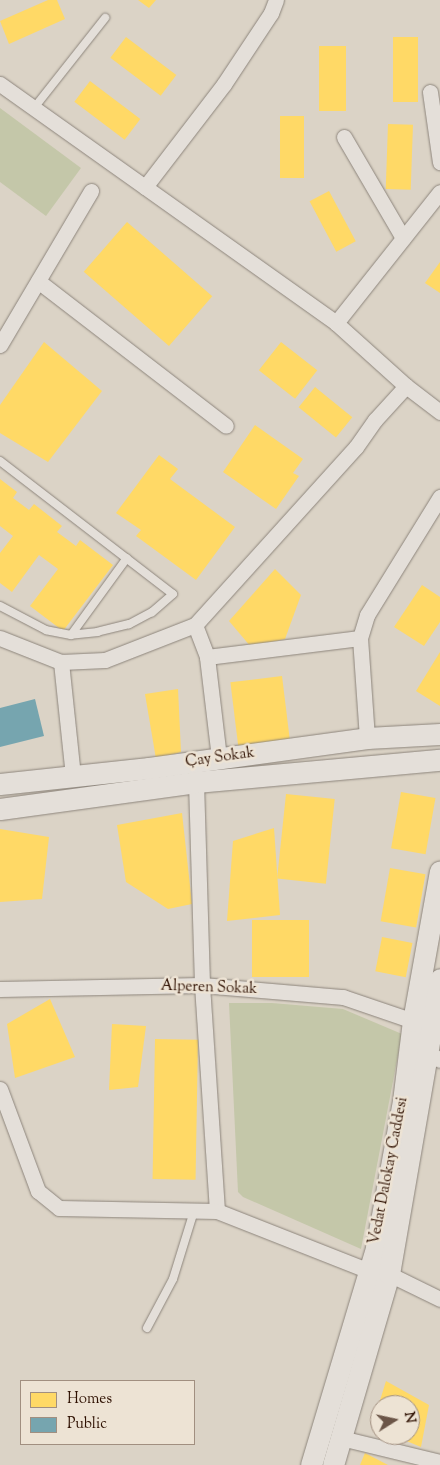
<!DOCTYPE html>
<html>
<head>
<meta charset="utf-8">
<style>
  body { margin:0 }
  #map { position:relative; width:440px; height:1465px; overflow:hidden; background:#dbd3c6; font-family:"Sorts Mill Goudy",serif }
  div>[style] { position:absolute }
  .green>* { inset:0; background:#c4c7a9 }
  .homes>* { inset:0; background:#ffd966; transform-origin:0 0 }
  .public>* { inset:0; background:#76a5af }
  .roads { filter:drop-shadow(0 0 1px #8d857c) drop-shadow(0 0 1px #8d857c) }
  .service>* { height:8px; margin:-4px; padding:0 4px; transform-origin:4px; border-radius:4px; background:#e4dfd9 }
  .minor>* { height:15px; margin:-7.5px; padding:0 7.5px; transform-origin:7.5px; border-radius:7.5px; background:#e4dfd9 }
  .secondary>* { height:21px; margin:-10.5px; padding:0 10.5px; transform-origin:10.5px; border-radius:10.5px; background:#e4dfd9 }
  span { translate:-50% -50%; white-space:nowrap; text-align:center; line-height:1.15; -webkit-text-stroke:5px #ede3d4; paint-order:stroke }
  .street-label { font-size:15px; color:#2f1102 }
  .legend { position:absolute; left:20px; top:1380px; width:175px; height:65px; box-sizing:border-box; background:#ede3d4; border:1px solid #a18f80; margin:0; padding:6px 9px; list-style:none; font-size:15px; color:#2f1102 }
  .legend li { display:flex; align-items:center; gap:10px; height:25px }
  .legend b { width:25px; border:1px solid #a18f80 }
  .north { position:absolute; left:370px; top:1395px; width:50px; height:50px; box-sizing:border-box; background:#ede3d4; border:1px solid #a18f80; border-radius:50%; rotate:80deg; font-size:14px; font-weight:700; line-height:20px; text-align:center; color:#2f1102 }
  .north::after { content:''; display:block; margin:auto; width:18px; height:22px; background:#6b5547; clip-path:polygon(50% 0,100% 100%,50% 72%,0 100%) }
</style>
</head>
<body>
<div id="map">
  <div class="green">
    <i style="clip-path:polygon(0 108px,81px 168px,46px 216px,0 182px)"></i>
    <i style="clip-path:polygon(229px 1003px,272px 1003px,343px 1009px,402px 1034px,361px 1249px,243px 1197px,238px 1192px)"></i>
  </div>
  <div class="homes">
    <i style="clip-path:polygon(48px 0,57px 0,65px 19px,9px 44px,0 21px)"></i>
    <i style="clip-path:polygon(138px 0,156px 0,149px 8px)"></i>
    <i style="left:126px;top:37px;width:63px;height:26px;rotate:37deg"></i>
    <i style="left:393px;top:37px;width:25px;height:65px"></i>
    <i style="left:319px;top:46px;width:27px;height:65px"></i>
    <i style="left:90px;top:81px;width:63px;height:26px;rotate:37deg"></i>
    <i style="left:280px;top:116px;width:24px;height:62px"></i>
    <i style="left:388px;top:124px;width:25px;height:65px;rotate:2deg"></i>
    <i style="left:329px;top:191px;width:57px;height:22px;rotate:62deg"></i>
    <i style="left:127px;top:222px;width:113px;height:66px;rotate:41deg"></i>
    <i style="clip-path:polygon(440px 262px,440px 293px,425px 283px)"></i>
    <i style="clip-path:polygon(44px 342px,102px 391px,48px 462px,0 433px,0 405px)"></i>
    <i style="left:281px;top:342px;width:46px;height:36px;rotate:38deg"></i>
    <i style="left:315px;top:387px;width:48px;height:26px;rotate:39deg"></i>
    <i style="clip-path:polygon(255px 425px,303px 459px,293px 473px,299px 476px,276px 509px,223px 472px)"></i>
    <i style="clip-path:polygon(159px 455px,178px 469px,170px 479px,235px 527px,196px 580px,136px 536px,141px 530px,116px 513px)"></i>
    <i style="clip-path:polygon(0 479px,17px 492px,13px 498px,29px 510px,34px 504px,62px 526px,57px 532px,76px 546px,80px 540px,113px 565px,63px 631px,30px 606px,58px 569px,39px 555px,12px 592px,0 583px,0 553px,13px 536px,0 526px)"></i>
    <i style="clip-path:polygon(275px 569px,301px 595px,285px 639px,251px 647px,229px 621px)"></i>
    <i style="clip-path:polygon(422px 585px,440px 597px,440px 622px,424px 646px,394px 627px)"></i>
    <i style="clip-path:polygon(440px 652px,440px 706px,416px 691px)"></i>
    <i style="left:282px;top:676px;width:68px;height:52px;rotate:83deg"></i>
    <i style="clip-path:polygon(178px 689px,181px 752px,156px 759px,145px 694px)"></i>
    <i style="left:401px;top:792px;width:35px;height:57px;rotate:10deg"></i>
    <i style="left:286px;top:794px;width:49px;height:85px;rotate:6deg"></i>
    <i style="clip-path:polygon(182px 813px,192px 904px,168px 909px,126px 882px,117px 825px)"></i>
    <i style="clip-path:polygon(274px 828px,280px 915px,227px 921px,233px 841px)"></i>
    <i style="clip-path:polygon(0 829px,49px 837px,42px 899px,0 902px)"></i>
    <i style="left:390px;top:868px;width:36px;height:54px;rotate:10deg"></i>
    <i style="left:252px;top:920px;width:57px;height:57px"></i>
    <i style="left:382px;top:937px;width:31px;height:35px;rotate:11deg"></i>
    <i style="clip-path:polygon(50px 999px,75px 1057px,15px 1078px,7px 1024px)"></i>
    <i style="clip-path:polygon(112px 1024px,146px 1026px,138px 1087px,109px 1090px)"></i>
    <i style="left:155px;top:1039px;width:43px;height:140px;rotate:1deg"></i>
    <i style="clip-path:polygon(386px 1381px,429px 1405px,421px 1447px,392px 1435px,410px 1435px,410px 1405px,380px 1405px,380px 1430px,372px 1426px)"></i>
    <i style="clip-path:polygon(365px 1453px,388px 1465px,360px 1465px)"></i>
  </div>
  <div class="public">
    <i style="clip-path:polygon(35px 699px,44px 736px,0 747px,0 708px)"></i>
  </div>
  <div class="roads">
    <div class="service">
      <i style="left:34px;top:108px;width:115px;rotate:-51.7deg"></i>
      <i style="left:0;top:461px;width:218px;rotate:37.6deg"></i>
      <i style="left:173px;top:594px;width:28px;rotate:139deg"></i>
      <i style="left:152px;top:612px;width:26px;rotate:152deg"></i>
      <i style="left:129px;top:624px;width:32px;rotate:166deg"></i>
      <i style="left:98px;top:632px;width:27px;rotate:174deg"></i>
      <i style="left:71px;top:635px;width:25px;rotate:-169deg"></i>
      <i style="left:46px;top:630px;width:52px;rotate:-152.4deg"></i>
      <i style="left:71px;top:635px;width:95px;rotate:-54deg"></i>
      <i style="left:147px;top:1328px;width:55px;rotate:-62deg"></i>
      <i style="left:173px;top:1279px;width:71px;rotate:-72.8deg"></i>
    </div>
    <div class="minor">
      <i style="left:0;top:84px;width:412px;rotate:35.4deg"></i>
      <i style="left:336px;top:323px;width:94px;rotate:42deg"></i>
      <i style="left:406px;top:386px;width:43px;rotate:37.4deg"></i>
      <i style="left:430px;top:92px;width:71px;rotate:81.9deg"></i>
      <i style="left:344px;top:137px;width:117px;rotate:59.7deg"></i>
      <i style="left:145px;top:187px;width:130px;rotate:-52.5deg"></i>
      <i style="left:224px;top:84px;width:85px;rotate:-56.5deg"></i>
      <i style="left:271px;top:13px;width:14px;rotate:-69deg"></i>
      <i style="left:38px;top:281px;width:237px;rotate:37.6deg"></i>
      <i style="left:336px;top:323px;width:167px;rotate:-51.6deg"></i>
      <i style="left:0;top:345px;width:179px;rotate:-59.4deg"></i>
      <i style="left:195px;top:625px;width:240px;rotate:-47.9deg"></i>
      <i style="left:356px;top:447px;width:33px;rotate:-55deg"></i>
      <i style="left:375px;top:420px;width:46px;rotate:-47.6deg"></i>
      <i style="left:0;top:638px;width:66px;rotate:21.5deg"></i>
      <i style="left:61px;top:662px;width:44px;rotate:-2.6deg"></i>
      <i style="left:105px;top:660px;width:97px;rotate:-21.3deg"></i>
      <i style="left:195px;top:625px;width:34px;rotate:69deg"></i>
      <i style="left:207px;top:657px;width:154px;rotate:-7.1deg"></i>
      <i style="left:207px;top:657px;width:102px;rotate:83.2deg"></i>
      <i style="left:61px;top:662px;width:115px;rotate:84deg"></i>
      <i style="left:367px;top:738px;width:100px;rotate:-94deg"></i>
      <i style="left:360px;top:638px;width:24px;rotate:-73deg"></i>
      <i style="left:367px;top:615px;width:139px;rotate:-58.3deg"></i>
      <i style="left:196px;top:782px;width:203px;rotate:88.3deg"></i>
      <i style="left:202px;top:985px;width:226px;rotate:86.2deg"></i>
      <i style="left:0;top:989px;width:202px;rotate:-1.1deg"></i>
      <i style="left:202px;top:985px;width:142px;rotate:4.9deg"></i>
      <i style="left:343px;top:997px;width:74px;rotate:18.9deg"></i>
      <i style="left:429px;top:1053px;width:13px;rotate:32deg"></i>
      <i style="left:0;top:1089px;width:109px;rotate:69.6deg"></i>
      <i style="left:38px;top:1191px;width:27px;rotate:39deg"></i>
      <i style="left:59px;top:1208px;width:158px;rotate:1.1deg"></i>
      <i style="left:217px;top:1211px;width:163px;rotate:21.5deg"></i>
      <i style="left:389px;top:1274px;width:57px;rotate:26.1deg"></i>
      <i style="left:341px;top:1438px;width:102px;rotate:13.6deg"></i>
    </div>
    <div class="secondary">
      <i style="left:0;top:784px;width:150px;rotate:-6.1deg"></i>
      <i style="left:149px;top:768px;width:220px;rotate:-7.8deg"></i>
      <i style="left:367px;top:738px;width:73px;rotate:-3.1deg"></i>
      <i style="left:0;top:809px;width:198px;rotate:-7.8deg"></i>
      <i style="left:196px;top:782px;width:245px;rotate:-5.2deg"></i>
      <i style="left:311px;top:1465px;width:227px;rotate:-73.3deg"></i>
      <i style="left:376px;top:1248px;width:149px;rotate:-79.6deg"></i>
      <i style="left:403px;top:1101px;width:81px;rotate:-82.9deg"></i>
      <i style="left:413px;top:1021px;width:152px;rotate:-79.8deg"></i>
      <i style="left:333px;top:1465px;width:199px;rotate:-73.7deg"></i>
      <i style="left:389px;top:1274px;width:299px;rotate:-80.2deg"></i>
    </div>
  </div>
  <div class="street-label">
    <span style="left:220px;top:758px;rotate:-8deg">Çay Sokak</span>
    <span style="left:209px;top:988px;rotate:2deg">Alperen Sokak</span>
    <span style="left:389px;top:1171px;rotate:-79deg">Vedat Dalokay Caddesi</span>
  </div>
  <ul class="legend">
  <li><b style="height:14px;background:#ffd966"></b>Homes</li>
  <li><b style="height:14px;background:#76a5af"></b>Public</li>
  </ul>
  <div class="north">N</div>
</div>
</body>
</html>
